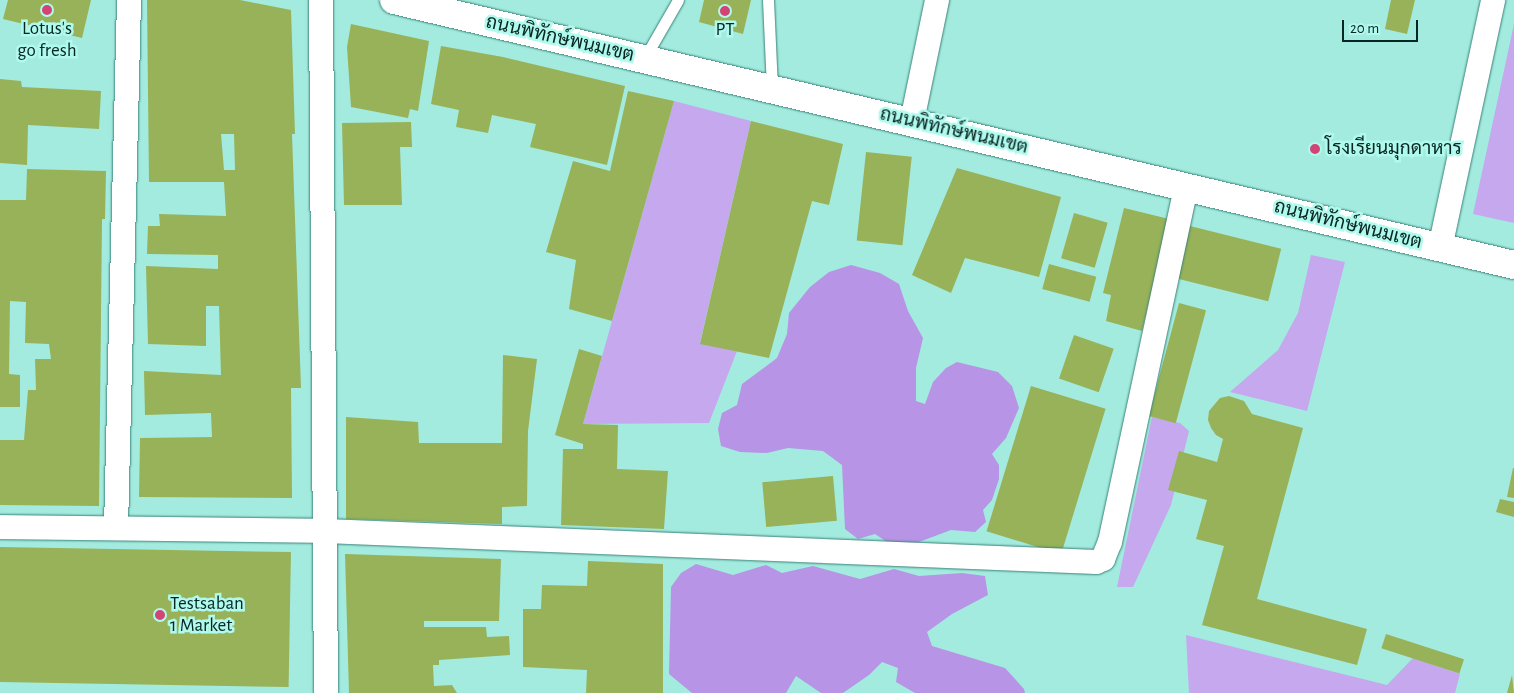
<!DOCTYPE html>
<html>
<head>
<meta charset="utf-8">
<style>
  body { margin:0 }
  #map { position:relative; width:1514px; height:693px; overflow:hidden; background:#a3ebdf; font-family:"Alegreya Sans",Sarabun,sans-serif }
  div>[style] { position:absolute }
  .green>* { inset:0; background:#c5a8ee }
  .forest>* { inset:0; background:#b794e6 }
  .building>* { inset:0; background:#97b258; transform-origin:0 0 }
  .roads { filter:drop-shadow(0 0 1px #3b8278) drop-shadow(0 0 1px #3b8278) }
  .service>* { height:11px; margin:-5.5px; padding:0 5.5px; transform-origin:5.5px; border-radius:5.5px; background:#fff }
  .minor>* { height:24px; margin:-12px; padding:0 12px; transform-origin:12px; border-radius:12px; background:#fff }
  .primary>* { height:28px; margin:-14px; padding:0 14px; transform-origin:14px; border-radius:14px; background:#fff }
  .dots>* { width:14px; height:14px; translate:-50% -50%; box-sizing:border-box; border:2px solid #b0f9ed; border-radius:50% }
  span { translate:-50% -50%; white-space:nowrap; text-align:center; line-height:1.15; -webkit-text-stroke:5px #b0f9ed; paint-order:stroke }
  .poi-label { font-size:19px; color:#072622 }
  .left { translate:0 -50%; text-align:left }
  .street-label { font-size:19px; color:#072622 }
  .scale { position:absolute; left:1342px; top:20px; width:76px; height:22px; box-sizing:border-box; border:2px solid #072622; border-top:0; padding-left:6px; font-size:15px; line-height:18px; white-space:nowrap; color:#072622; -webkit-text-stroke:4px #b0f9ed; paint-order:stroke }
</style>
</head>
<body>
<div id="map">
  <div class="green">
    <i style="clip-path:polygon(1514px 24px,1514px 223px,1473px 214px)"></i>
    <i style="clip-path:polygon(674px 101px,751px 121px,700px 343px,737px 351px,709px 423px,583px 424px)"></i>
    <i style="clip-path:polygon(1311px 255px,1345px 262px,1307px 411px,1230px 392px,1278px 350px,1298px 313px)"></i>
    <i style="clip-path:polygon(1152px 417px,1180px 423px,1189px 431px,1171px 505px,1133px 587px,1117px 587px)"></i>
    <i style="clip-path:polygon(1186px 635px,1387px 685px,1413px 658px,1460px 674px,1455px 693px,1189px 693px)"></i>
  </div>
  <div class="forest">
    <i style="clip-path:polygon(851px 265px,880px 273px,899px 284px,908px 311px,923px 338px,916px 368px,916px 401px,925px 404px,933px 382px,946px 368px,957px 362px,998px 372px,1012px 386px,1019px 408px,1006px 438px,992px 454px,999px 465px,999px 479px,992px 500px,983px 510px,986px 522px,975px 532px,951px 530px,911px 545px,887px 542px,875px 534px,858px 539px,845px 529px,842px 465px,823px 451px,788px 448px,767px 453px,740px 452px,721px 446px,718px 429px,722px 413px,737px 405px,742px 384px,777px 358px,787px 334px,789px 313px,810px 287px,829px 272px)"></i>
    <i style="clip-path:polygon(696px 564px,733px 575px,766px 565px,782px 573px,813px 566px,860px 579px,894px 569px,919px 576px,962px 573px,985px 576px,988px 595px,952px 614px,927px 632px,932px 646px,1005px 668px,1024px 689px,1025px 693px,915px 693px,896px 682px,898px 668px,882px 662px,869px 675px,843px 693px,821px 693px,796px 676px,786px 693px,692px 693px,669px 674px,671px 587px,681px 573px)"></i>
  </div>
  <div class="building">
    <i style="clip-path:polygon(8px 0,91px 0,82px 38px,3px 19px)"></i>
    <i style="clip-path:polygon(evenodd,147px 0,240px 0,291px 10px,295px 134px,292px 134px,301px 388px,291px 388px,292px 498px,139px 497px,140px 438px,212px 437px,211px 413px,145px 415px,144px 371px,221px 375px,219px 306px,206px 306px,206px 346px,148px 344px,146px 266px,218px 269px,218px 255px,147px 254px,148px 226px,160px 226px,159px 214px,226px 216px,224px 182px,149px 182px,147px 0,221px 134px,234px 134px,235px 170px,224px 170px,221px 134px)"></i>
    <i style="clip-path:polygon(704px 0,751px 0,743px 34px,699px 22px)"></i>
    <i style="clip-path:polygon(1391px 0,1415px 0,1407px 34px,1385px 29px)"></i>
    <i style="clip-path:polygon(351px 24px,429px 41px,418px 111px,410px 109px,408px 118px,351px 107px,347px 47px)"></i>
    <i style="clip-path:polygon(441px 46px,503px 57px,625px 86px,607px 165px,530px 147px,536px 124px,492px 115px,488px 133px,456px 127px,459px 110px,431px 104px)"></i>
    <i style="clip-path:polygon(0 79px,21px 81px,22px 87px,101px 91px,99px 129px,28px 125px,27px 165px,0 163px)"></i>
    <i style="clip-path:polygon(628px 91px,674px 101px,612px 321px,569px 309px,576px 260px,546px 252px,573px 161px,610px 171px)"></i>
    <i style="clip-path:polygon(751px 121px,843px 144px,829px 205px,812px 201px,769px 358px,700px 344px)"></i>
    <i style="clip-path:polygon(411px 122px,412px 147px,400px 147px,402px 205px,344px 205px,342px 123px)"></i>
    <i style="left:866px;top:152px;width:46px;height:89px;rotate:6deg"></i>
    <i style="clip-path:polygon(957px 168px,1061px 197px,1039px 277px,965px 258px,951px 293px,912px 275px)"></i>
    <i style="clip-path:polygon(27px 169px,106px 171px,105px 219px,102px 219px,99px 506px,0 505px,0 440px,24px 440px,28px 390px,36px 390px,35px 359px,51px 359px,49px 344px,25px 343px,26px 302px,10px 301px,9px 374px,20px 375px,20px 407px,0 407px,0 200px,26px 200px)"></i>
    <i style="clip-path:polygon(1124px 208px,1169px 219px,1142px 331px,1106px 321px,1111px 295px,1103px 293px)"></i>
    <i style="left:1074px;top:213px;width:35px;height:47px;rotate:16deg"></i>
    <i style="left:1190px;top:226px;width:94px;height:54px;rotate:14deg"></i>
    <i style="left:1049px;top:264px;width:49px;height:26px;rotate:15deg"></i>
    <i style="left:1179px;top:303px;width:28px;height:117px;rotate:15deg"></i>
    <i style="left:1074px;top:335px;width:42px;height:46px;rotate:19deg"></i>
    <i style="clip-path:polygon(579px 349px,602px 356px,583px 424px,618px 425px,617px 469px,668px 471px,664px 529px,561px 525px,563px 449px,583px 449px,583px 444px,555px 435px)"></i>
    <i style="clip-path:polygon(503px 355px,537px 359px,528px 431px,527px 506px,502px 507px,502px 524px,346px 519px,346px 417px,418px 422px,419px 443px,502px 443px)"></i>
    <i style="left:1031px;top:386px;width:78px;height:152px;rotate:17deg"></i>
    <i style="clip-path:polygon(1229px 396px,1244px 401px,1252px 414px,1303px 428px,1257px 599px,1367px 629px,1357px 665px,1202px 625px,1224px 546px,1196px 539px,1207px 500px,1168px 490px,1179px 451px,1217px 462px,1223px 439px,1216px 435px,1211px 428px,1208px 420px,1209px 411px,1220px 398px)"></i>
    <i style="clip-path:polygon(1513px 468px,1514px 468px,1514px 498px,1507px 497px)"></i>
    <i style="left:833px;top:476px;width:45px;height:71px;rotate:85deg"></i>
    <i style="clip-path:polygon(1500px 499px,1514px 502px,1514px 517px,1496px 512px)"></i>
    <i style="left:0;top:547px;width:291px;height:135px;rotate:1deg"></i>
    <i style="clip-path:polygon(345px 554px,501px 559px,499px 621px,424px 621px,424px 627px,486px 627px,487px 637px,509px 636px,510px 655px,439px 660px,439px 665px,433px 665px,434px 686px,452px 685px,457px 693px,349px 693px)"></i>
    <i style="clip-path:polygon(588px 561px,663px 564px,663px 693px,586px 693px,587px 670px,523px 667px,523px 609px,541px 609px,542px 585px,587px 586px)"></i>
    <i style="left:1386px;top:634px;width:82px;height:15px;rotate:18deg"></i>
    <i style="clip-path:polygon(1512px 675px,1514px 693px,1507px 693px)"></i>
  </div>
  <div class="roads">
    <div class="service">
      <i style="left:768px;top:0;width:88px;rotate:87.4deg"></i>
      <i style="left:644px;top:59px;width:68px;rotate:-60deg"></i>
    </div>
    <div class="minor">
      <i style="left:321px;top:0;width:693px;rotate:89.59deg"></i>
      <i style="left:912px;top:121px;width:124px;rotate:-78.3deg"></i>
      <i style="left:1440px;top:248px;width:254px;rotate:-77.9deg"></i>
      <i style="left:0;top:527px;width:325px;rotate:0.7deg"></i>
      <i style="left:325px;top:531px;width:772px;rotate:2.3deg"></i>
      <i style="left:1096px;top:562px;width:8px;rotate:-23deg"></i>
      <i style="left:1103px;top:559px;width:18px;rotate:-68deg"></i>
      <i style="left:1110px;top:542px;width:364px;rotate:-77.9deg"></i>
      <i style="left:116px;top:528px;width:528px;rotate:-88.59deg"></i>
    </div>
    <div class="primary">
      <i style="left:394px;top:0;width:1151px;rotate:13.31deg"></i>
    </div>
  </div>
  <div class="dots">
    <i style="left:47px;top:10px;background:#d14475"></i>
    <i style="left:725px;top:11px;background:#d14475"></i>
    <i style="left:1315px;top:149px;background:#d14475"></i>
    <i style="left:160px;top:615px;background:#d14475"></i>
  </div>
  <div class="poi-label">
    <span style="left:47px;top:40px">Lotus's<br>go fresh</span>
    <span style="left:725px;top:30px">PT</span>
    <span class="left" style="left:1325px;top:149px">โรงเรียนมุกดาหาร</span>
    <span class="left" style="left:170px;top:615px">Testsaban<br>1 Market</span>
  </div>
  <div class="street-label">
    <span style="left:560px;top:39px;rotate:13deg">ถนนพิทักษ์พนมเขต</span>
    <span style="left:954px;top:131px;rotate:13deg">ถนนพิทักษ์พนมเขต</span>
    <span style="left:1348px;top:225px;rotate:14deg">ถนนพิทักษ์พนมเขต</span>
  </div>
  <div class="scale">20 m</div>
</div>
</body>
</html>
